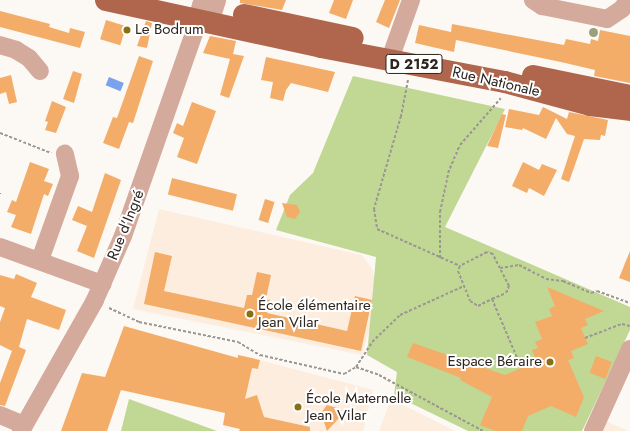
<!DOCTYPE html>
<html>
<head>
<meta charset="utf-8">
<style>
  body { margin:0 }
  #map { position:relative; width:630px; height:431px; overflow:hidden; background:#fcf8f4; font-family:Jost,sans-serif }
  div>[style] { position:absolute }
  .built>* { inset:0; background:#fdeddf }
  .green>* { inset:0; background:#c1d794 }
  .water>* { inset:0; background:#79a3ee; transform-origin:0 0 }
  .building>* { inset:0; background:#f3ad68; transform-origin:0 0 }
  .path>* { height:2px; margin-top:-1px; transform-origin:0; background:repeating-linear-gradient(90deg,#9d9792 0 3px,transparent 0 5px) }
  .minor>* { height:18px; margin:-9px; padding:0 9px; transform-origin:9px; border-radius:9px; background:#d4aa9c }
  .major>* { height:22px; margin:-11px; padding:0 11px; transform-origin:11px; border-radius:11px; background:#af664d }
  .trees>* { width:9px; height:9px; margin:-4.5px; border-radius:50%; background:#99a17c }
  .dots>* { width:11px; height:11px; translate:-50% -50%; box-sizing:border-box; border:2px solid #fff; border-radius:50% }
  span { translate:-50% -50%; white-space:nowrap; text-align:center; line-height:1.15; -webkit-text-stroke:4px #fff; paint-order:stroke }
  .shield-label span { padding:1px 3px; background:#fff; border:1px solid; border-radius:3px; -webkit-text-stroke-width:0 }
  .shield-label { font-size:14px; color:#2d251e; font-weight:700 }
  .poi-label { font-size:15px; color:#2d251e }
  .left { translate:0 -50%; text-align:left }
  .right { translate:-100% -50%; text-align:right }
  .street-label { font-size:15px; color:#2d251e }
</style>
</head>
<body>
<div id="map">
  <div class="built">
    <i style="clip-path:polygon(159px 209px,362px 255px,372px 269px,379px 296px,362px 355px,133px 309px)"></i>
    <i style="clip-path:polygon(237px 354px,373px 390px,363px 431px,249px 431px,224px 425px)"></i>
    <i style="clip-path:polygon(391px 399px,455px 431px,379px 431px)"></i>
    <i style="clip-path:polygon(606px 421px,628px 431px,602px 431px)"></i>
  </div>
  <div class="green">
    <i style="clip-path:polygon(353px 76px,505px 109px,445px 227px,630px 307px,630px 330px,582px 431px,468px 431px,394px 395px,397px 372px,367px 355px,376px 257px,276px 230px,290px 195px,313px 173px)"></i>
    <i style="clip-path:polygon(129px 399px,217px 431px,121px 431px)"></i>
  </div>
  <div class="water">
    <i style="left:109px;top:77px;width:16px;height:9px;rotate:22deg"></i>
  </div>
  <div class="building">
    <i style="clip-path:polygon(240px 0,286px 0,282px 10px,240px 3px)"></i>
    <i style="clip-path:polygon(334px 0,353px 0,346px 19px,329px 13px)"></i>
    <i style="clip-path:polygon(385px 0,400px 0,389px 28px,376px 22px)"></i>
    <i style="clip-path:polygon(0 11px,50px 24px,49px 27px,69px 33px,70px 28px,85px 32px,80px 48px,0 27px)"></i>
    <i style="left:106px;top:20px;width:21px;height:20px;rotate:17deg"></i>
    <i style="clip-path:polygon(146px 21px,152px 23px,147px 48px,137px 46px)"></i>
    <i style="clip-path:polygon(452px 24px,564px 45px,566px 39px,590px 44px,591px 39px,598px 41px,600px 30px,630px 36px,630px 83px,594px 76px,595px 70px,561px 62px,456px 40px,454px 52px,415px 43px,419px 25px,451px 32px)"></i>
    <i style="clip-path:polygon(210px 36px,236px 41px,233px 54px,244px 56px,229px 98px,220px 95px,230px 59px,203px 53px)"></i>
    <i style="clip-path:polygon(139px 56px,153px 61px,133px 123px,129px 122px,119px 149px,103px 143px,113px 117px,117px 118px)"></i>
    <i style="clip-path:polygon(266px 57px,335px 72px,328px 92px,291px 83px,286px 90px,283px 101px,270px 98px,273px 82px,261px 80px)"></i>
    <i style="clip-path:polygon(73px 71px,82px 74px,74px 103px,63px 99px)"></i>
    <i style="clip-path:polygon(11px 75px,17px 102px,9px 104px,6px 92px,0 94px,0 78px)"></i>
    <i style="clip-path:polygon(52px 101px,66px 107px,56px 133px,45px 130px,48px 122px,45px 121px)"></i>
    <i style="clip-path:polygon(192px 102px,216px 111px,197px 164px,177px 157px,184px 138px,173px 133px,177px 123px,183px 126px)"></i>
    <i style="clip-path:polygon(543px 107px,567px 119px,569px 112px,608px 120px,605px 136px,601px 135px,600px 140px,584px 139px,569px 182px,561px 179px,575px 136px,567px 134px,556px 118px,546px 139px,523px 128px,522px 130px,505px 127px,509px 109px,539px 115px)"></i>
    <i style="clip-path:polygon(502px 114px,506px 115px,498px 148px,487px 146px)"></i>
    <i style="clip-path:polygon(30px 162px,49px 169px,44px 181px,53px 184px,48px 196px,44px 194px,31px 234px,11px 227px,16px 215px,7px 212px,12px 200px,16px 202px)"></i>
    <i style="clip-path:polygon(523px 162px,539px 170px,542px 164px,557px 170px,544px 196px,529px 188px,527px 193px,512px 186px)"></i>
    <i style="clip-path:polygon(105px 173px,121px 180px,94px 258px,77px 251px,87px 226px,72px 220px,78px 206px,92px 212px)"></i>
    <i style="left:172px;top:178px;width:67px;height:17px;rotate:14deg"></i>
    <i style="left:265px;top:199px;width:10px;height:22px;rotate:17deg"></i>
    <i style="clip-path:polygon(282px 203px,297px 205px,300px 212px,295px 219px,287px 217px)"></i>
    <i style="clip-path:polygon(630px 251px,630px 282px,619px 278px)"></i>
    <i style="clip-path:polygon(155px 252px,172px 256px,164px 291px,244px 308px,247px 295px,252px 295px,257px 272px,271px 275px,266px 299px,270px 300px,267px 313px,347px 331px,355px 296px,372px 300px,361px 351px,144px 304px)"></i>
    <i style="clip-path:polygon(16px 274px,37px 283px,31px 297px,66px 310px,59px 330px,27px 319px,19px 347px,26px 350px,5px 406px,0 405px,0 383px,12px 351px,0 345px,0 322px,5px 308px,0 306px,0 275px,14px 279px)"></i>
    <i style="clip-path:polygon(547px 287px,604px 311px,585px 319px,588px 325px,581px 328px,588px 344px,571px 351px,574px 358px,568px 360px,584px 397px,576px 417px,551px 406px,528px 416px,522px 431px,495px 431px,480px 425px,492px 397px,460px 380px,461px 378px,407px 357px,413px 343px,505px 375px,532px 363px,531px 360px,535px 358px,532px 350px,538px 348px,535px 342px,542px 339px,535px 322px,552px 316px,549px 309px,555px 306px)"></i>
    <i style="clip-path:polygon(124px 326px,238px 358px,238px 355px,260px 360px,258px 369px,252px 368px,245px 399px,257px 395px,264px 417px,310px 427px,310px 431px,239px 431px,240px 429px,223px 425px,225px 413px,121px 390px,107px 431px,61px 431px,82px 373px,105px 377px)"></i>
    <i style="left:596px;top:356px;width:17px;height:18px;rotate:21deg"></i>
    <i style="clip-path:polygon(327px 405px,337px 408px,340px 417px,327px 431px,321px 413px)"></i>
  </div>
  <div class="path">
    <i style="left:408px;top:80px;width:37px;rotate:101deg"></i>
    <i style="left:401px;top:116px;width:97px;rotate:106.2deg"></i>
    <i style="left:374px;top:209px;width:20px;rotate:81deg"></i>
    <i style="left:377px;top:229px;width:91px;rotate:24deg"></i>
    <i style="left:0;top:133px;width:55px;rotate:21.4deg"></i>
    <i style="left:0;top:193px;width:1px;rotate:90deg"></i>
    <i style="left:440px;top:258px;width:46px;rotate:-90deg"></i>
    <i style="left:440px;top:212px;width:40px;rotate:-78deg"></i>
    <i style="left:448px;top:173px;width:30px;rotate:-67deg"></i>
    <i style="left:460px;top:145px;width:62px;rotate:-48.9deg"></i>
    <i style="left:500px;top:268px;width:19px;rotate:-9deg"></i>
    <i style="left:519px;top:265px;width:30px;rotate:27deg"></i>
    <i style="left:546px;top:279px;width:17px;rotate:7deg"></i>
    <i style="left:563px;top:281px;width:30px;rotate:23deg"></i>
    <i style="left:591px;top:293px;width:6px;rotate:-18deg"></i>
    <i style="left:597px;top:291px;width:35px;rotate:20deg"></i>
    <i style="left:492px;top:299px;width:15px;rotate:-23deg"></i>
    <i style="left:506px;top:293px;width:8px;rotate:-67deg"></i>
    <i style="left:509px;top:286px;width:36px;rotate:-117deg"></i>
    <i style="left:493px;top:254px;width:6px;rotate:-162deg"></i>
    <i style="left:487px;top:252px;width:30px;rotate:153deg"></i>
    <i style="left:460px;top:266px;width:5px;rotate:112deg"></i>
    <i style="left:458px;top:271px;width:32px;rotate:68deg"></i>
    <i style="left:470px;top:301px;width:9px;rotate:32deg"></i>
    <i style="left:478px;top:306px;width:16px;rotate:-27deg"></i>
    <i style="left:492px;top:299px;width:74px;rotate:66.9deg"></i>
    <i style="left:109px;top:308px;width:33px;rotate:25deg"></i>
    <i style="left:139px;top:322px;width:101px;rotate:11.4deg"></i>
    <i style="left:238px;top:342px;width:26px;rotate:31deg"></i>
    <i style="left:260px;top:355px;width:86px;rotate:12.7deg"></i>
    <i style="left:344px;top:374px;width:14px;rotate:-30deg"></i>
    <i style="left:356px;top:367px;width:24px;rotate:19deg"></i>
    <i style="left:379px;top:375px;width:118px;rotate:28.3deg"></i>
    <i style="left:585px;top:338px;width:40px;rotate:-21deg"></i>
    <i style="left:622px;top:324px;width:8px;rotate:14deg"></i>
    <i style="left:356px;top:367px;width:30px;rotate:-57deg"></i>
    <i style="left:372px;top:342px;width:39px;rotate:-44deg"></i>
    <i style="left:400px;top:315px;width:70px;rotate:-24.4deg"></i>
  </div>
  <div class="minor">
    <i style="left:533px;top:0;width:11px;rotate:34deg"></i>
    <i style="left:542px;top:6px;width:66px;rotate:11.3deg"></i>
    <i style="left:607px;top:19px;width:18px;rotate:-34deg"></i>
    <i style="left:622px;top:9px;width:11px;rotate:-56deg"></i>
    <i style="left:210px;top:22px;width:23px;rotate:-72deg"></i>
    <i style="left:0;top:45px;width:17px;rotate:17deg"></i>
    <i style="left:16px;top:50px;width:15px;rotate:32deg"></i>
    <i style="left:29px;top:58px;width:17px;rotate:50deg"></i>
    <i style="left:390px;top:59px;width:63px;rotate:-70.4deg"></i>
    <i style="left:0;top:247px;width:109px;rotate:19.9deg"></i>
    <i style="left:40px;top:260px;width:89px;rotate:-70.3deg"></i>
    <i style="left:70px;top:176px;width:23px;rotate:-103deg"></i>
    <i style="left:0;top:415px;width:26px;rotate:23deg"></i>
    <i style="left:21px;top:431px;width:150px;rotate:-60.5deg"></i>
    <i style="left:95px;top:300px;width:70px;rotate:-66.4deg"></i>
    <i style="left:123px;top:236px;width:215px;rotate:-70.7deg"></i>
    <i style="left:194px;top:33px;width:29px;rotate:-76deg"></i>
    <i style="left:593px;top:431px;width:90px;rotate:-65.7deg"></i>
  </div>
  <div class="major">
    <i style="left:106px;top:0;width:220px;rotate:12.3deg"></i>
    <i style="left:321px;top:47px;width:187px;rotate:10.8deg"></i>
    <i style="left:505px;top:82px;width:88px;rotate:15.1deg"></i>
    <i style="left:590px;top:105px;width:40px;rotate:7.1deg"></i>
    <i style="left:244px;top:15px;width:111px;rotate:11.9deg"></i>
    <i style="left:533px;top:76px;width:99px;rotate:11.7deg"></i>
  </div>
  <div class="trees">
    <i style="left:593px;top:32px"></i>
  </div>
  <div class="dots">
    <i style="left:127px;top:30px;background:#897113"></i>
    <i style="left:250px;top:314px;background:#897113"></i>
    <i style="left:550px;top:362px;background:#897113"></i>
    <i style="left:298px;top:407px;background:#897113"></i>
  </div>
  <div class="shield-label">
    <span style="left:414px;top:64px">D 2152</span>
  </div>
  <div class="poi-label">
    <span class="left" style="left:135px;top:30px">Le Bodrum</span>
    <span class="left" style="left:258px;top:314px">École élémentaire<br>Jean Vilar</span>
    <span class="right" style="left:542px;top:362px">Espace Béraire</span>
    <span class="left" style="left:306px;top:407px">École Maternelle<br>Jean Vilar</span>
  </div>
  <div class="street-label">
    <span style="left:496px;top:82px;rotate:13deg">Rue Nationale</span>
    <span style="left:126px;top:225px;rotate:-68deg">Rue d'Ingré</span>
  </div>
</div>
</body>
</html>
